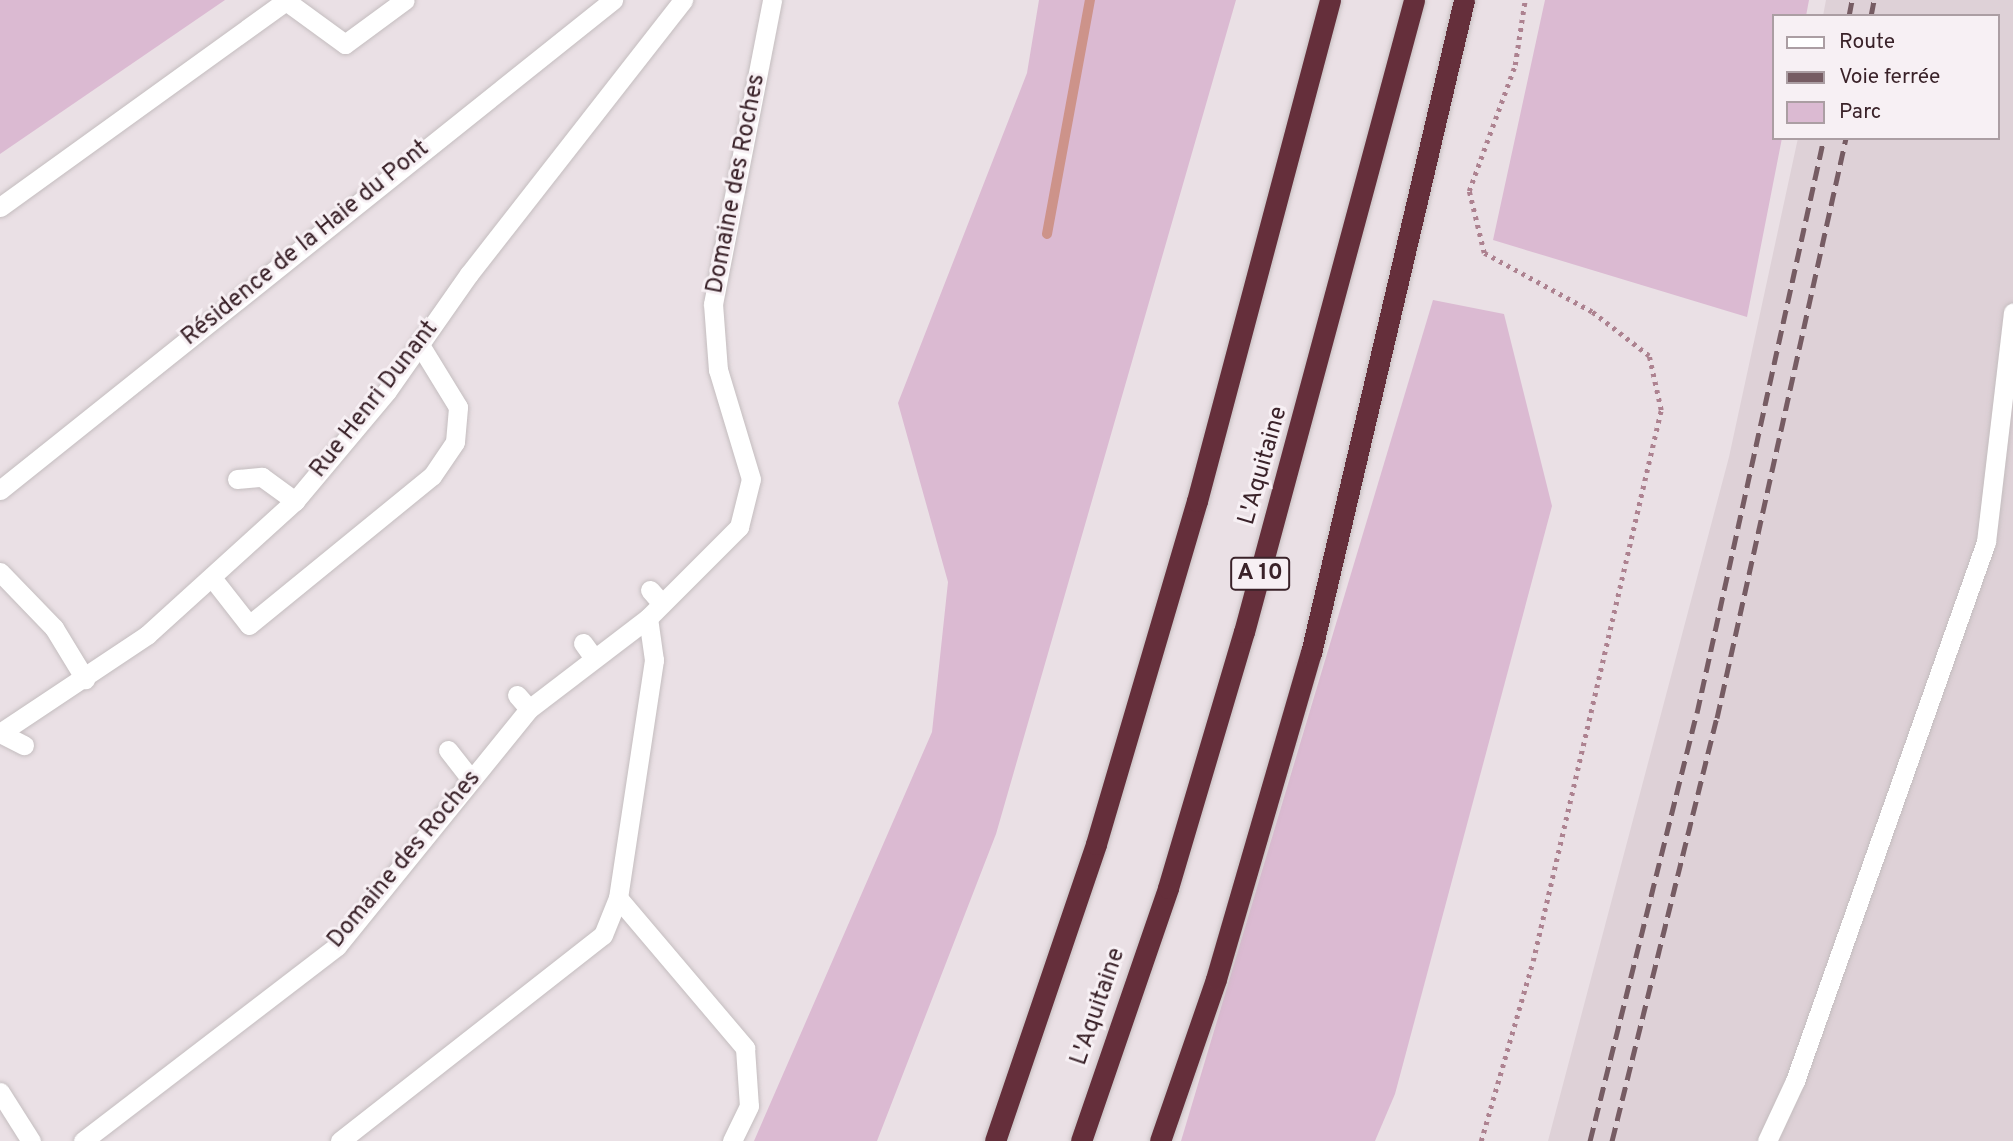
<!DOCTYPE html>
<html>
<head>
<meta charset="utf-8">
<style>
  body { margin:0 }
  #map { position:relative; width:2013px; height:1141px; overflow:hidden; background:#eae0e5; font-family:Overpass,sans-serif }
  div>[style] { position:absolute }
  .built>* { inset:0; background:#ded1d7 }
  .green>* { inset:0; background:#dbbad2 }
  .stream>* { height:10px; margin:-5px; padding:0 5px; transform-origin:5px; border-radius:5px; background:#cd938a }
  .path>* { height:4.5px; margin-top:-2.25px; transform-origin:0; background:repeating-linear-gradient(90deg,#ad8290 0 3.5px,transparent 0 8.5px) }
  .roads { filter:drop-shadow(0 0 2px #c4bdbf) drop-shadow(0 0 2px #c4bdbf) }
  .service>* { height:19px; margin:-9.5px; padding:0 9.5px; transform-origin:9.5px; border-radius:9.5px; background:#fff }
  .minor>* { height:19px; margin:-9.5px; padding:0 9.5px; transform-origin:9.5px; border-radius:9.5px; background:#fff }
  .motorway>* { height:21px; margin:-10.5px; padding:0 10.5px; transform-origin:10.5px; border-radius:10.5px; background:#652f3b }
  .rail>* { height:5px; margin-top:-2.5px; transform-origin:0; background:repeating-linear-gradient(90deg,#765c63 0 14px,transparent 0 21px) }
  span { translate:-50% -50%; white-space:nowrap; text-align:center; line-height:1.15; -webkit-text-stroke:6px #f7f0f4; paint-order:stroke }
  .shield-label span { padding:2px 5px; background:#f7f0f4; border:2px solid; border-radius:5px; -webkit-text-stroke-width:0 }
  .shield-label { font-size:23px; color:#3a2229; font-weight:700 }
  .street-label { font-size:24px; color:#3a2229 }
  .legend { position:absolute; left:1772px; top:14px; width:228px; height:126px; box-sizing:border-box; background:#f7f0f4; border:2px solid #ab9ea3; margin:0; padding:9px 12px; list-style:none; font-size:21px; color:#3a2229 }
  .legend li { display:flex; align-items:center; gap:14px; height:35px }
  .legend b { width:35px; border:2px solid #ab9ea3 }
</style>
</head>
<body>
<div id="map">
  <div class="built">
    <i style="clip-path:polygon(1826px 0,2013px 0,2013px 1141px,1548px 1141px,1729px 457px,1798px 138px,1997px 138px,1997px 16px,1823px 16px)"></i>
  </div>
  <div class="green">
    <i style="clip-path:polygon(0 0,225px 0,0 154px)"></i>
    <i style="clip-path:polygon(1039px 0,1236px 0,996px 834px,877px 1141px,754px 1141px,932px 732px,948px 582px,898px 403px,1027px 73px)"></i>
    <i style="clip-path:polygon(1545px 0,1809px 0,1806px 16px,1773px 16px,1773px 138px,1782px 138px,1747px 317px,1493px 240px)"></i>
    <i style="clip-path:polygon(1433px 300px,1504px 314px,1552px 506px,1395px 1094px,1375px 1141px,1181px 1141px)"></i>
  </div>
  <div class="stream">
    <i style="left:1047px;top:234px;width:238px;rotate:-79.6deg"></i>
  </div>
  <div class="path">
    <i style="left:1481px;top:1141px;width:187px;rotate:-73.9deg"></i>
    <i style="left:1533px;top:961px;width:566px;rotate:-76.92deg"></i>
    <i style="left:1661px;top:410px;width:55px;rotate:-102.5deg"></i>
    <i style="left:1649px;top:356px;width:72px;rotate:-142.3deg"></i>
    <i style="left:1592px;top:312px;width:123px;rotate:-151.4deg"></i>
    <i style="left:1484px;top:253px;width:64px;rotate:-103.6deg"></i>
    <i style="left:1469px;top:191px;width:134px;rotate:-69.9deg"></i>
    <i style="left:1515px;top:65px;width:66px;rotate:-81.3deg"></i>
  </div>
  <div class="roads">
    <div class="service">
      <i style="left:286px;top:1px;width:73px;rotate:36.1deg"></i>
      <i style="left:345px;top:44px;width:74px;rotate:-36.3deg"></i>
      <i style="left:237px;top:479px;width:25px;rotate:-5deg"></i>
      <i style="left:262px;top:477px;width:41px;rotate:36deg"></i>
      <i style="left:0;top:490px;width:785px;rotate:-38.64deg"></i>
      <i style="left:0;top:572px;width:78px;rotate:46deg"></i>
      <i style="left:54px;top:628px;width:60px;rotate:58.7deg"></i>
      <i style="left:213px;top:579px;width:58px;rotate:52deg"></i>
      <i style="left:249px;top:625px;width:236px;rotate:-39.2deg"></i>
      <i style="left:432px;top:476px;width:41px;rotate:-55.9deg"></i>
      <i style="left:455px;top:442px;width:35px;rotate:-85deg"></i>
      <i style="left:458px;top:407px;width:73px;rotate:-121.5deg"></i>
      <i style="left:650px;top:590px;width:18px;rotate:49deg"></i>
      <i style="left:583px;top:643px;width:19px;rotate:54deg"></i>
      <i style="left:517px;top:695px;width:18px;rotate:49deg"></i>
      <i style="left:0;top:733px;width:27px;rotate:27deg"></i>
      <i style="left:448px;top:750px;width:37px;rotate:52deg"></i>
      <i style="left:1767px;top:1141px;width:66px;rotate:-65deg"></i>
      <i style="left:1795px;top:1081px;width:572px;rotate:-70.49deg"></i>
      <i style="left:1986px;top:542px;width:231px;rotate:-83.3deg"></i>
    </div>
    <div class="minor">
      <i style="left:0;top:207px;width:354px;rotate:-35.8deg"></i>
      <i style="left:0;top:733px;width:177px;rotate:-33.7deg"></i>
      <i style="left:147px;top:635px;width:200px;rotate:-42.2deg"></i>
      <i style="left:295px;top:501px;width:143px;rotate:-50.1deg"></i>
      <i style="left:387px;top:391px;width:143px;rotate:-55deg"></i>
      <i style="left:469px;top:274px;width:348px;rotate:-52deg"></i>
      <i style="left:618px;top:898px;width:197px;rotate:49.7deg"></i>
      <i style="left:745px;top:1048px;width:58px;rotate:86.1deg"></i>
      <i style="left:749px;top:1106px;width:39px;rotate:116deg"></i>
      <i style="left:0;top:1092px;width:58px;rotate:57.7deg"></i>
      <i style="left:83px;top:1141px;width:320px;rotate:-37.5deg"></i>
      <i style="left:337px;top:946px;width:305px;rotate:-51deg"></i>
      <i style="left:529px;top:709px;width:150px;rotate:-37.4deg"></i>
      <i style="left:648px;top:618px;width:129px;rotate:-45deg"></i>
      <i style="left:739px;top:527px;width:49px;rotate:-76deg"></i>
      <i style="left:751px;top:479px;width:114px;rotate:-106.8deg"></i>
      <i style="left:718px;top:370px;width:66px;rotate:-94.3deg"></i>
      <i style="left:713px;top:304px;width:310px;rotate:-79deg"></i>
      <i style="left:340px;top:1141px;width:334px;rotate:-38.1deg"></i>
      <i style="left:603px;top:935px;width:40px;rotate:-68deg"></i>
      <i style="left:618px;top:898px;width:241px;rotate:-81.4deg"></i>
      <i style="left:654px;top:660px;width:42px;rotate:-98.1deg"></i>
    </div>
    <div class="motorway">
      <i style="left:995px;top:1141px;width:314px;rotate:-71.2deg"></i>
      <i style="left:1096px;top:844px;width:358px;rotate:-73.6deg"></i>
      <i style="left:1197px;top:501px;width:518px;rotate:-75.13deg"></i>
      <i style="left:1081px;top:1141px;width:268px;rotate:-71deg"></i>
      <i style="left:1168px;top:888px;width:267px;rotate:-73.5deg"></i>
      <i style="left:1244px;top:632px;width:654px;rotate:-74.94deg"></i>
      <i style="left:1160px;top:1141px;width:171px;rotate:-70.9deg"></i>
      <i style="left:1216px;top:979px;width:340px;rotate:-73.8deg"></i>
      <i style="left:1311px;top:653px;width:671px;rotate:-76.81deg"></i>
    </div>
  </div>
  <div class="rail">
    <i style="left:1849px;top:16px;width:16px;rotate:-79deg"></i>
    <i style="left:1871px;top:16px;width:16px;rotate:-79deg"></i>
    <i style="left:1590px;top:1141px;width:441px;rotate:-76deg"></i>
    <i style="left:1697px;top:713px;width:589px;rotate:-77.55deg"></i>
    <i style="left:1612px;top:1141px;width:436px;rotate:-76.1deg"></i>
    <i style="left:1717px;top:718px;width:594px;rotate:-77.46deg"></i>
  </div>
  <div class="shield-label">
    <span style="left:1260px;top:574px">A 10</span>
  </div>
  <div class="street-label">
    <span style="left:737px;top:184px;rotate:-79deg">Domaine des Roches</span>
    <span style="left:306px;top:244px;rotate:-39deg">Résidence de la Haie du Pont</span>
    <span style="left:375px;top:400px;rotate:-52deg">Rue Henri Dunant</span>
    <span style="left:1264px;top:466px;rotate:-74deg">L'Aquitaine</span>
    <span style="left:405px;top:860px;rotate:-50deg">Domaine des Roches</span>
    <span style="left:1099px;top:1007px;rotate:-71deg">L'Aquitaine</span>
  </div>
  <ul class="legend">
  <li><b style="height:9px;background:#fff"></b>Route</li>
  <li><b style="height:9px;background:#765c63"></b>Voie ferrée</li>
  <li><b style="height:19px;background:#dbbad2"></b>Parc</li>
  </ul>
</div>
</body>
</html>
